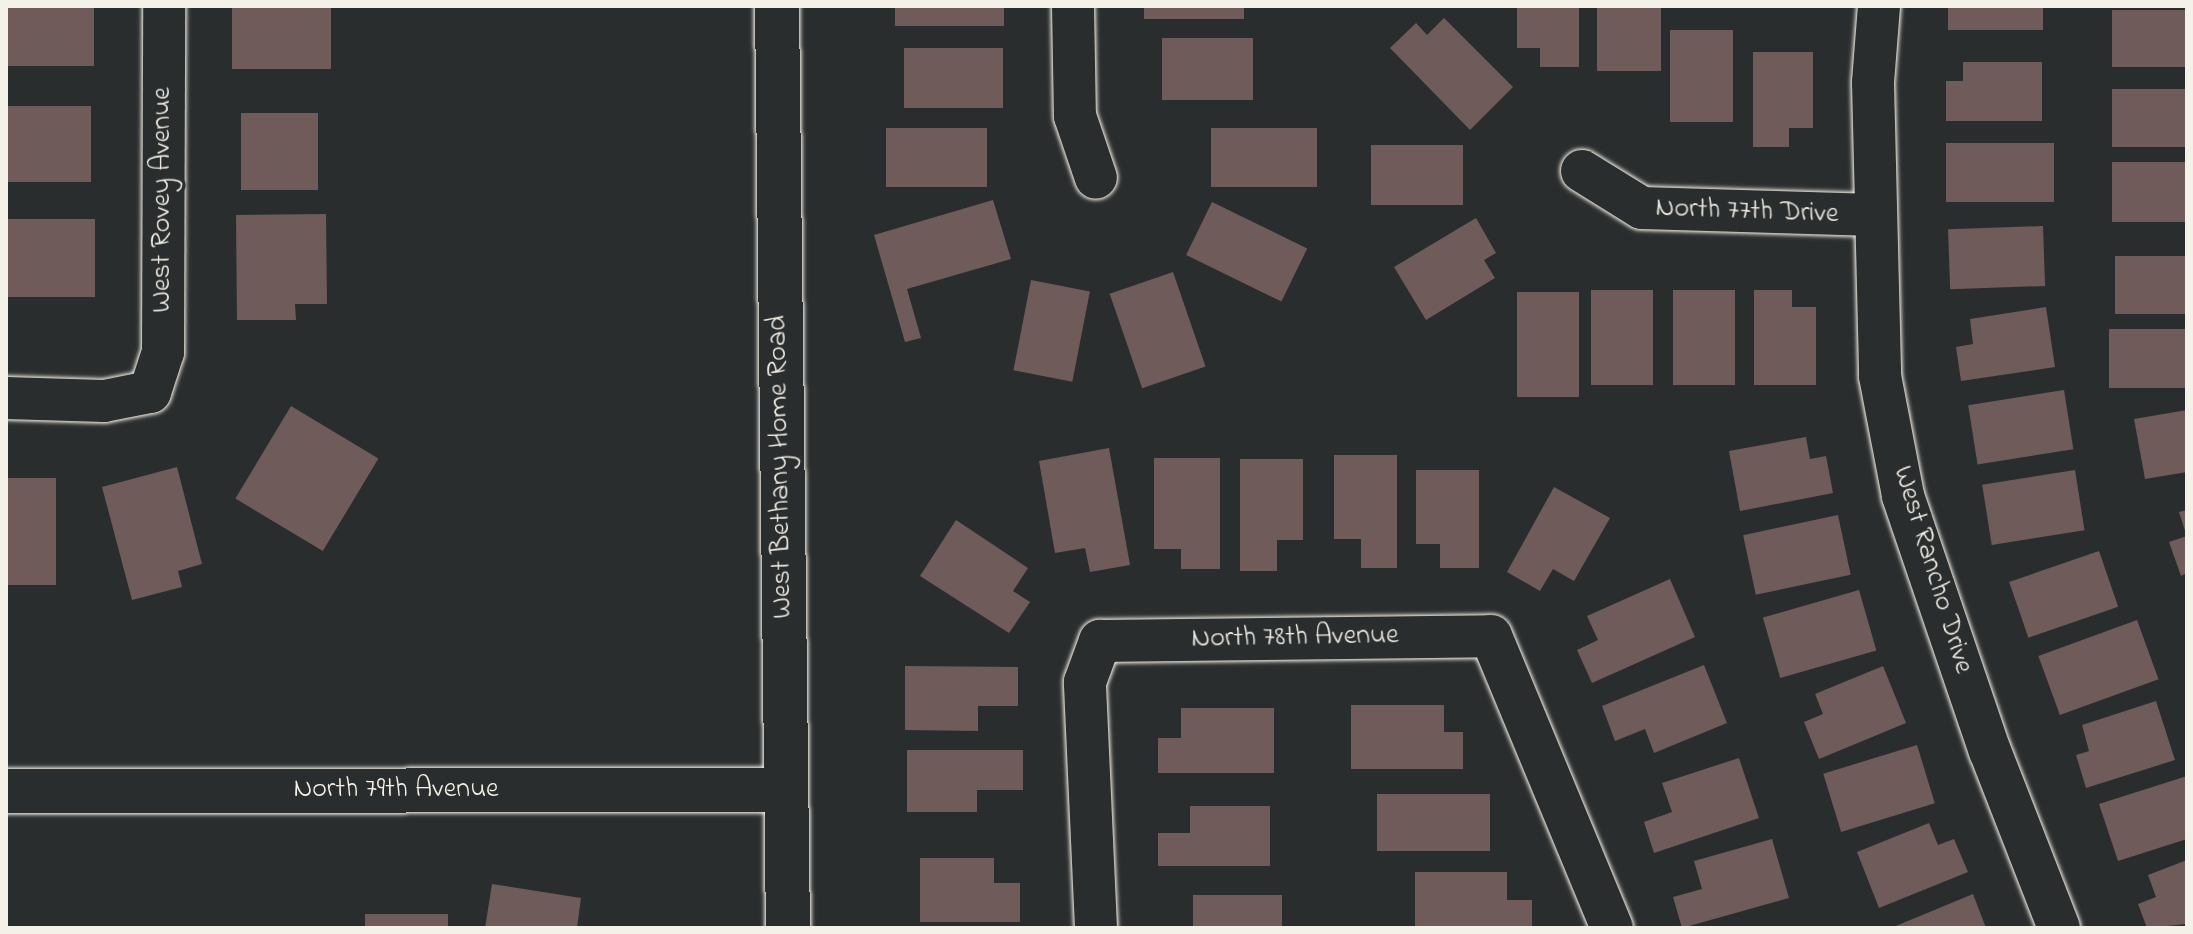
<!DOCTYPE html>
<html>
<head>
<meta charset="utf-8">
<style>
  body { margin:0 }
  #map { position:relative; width:2193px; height:934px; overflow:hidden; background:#2a2d2e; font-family:"Indie Flower",sans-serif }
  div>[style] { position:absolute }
  .building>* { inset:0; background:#6e5b5a; transform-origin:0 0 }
  .roads { filter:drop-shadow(0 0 2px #f4f1e8) drop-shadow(0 0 2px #f4f1e8) }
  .minor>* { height:42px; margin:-21px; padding:0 21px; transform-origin:21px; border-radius:21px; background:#2a2d2e }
  .tertiary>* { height:44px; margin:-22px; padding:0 22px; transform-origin:22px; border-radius:22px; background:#2a2d2e }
  .secondary>* { height:44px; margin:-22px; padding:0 22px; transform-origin:22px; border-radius:22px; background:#2a2d2e }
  span { translate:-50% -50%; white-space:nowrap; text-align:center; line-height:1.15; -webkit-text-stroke:7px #2a2d2e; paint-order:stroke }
  .street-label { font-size:28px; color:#f4f1e8 }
  .frame { position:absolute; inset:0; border:8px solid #f4f1e8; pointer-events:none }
</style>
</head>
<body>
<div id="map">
  <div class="building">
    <i style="left:6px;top:6px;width:88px;height:60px"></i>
    <i style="left:232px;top:6px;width:99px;height:63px"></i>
    <i style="left:895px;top:6px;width:109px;height:20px"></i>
    <i style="left:1144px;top:6px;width:100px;height:13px"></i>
    <i style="clip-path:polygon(1517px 6px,1579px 6px,1579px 67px,1540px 67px,1540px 48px,1517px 48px)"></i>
    <i style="left:1597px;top:6px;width:64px;height:65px"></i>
    <i style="left:1948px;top:6px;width:95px;height:24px"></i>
    <i style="left:2112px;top:10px;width:75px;height:57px"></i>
    <i style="clip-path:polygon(1444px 18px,1513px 87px,1470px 130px,1390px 48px,1416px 23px,1427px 35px)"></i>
    <i style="left:1670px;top:30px;width:63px;height:92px"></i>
    <i style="left:1162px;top:38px;width:91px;height:62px"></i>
    <i style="left:904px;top:48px;width:99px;height:60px"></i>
    <i style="clip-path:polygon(1753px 52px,1813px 52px,1813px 128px,1789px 128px,1789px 147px,1753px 147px)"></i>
    <i style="clip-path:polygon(1963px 62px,2042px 62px,2042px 121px,1946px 121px,1946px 81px,1963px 81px)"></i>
    <i style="left:2112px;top:89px;width:75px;height:58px"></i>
    <i style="left:6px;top:106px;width:85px;height:76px"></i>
    <i style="left:241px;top:113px;width:77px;height:77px"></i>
    <i style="left:886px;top:128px;width:101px;height:59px"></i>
    <i style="left:1211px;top:128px;width:106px;height:59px"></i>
    <i style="left:1946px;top:143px;width:108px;height:59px"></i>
    <i style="left:1371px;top:145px;width:92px;height:60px"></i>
    <i style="left:2112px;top:162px;width:75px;height:60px"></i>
    <i style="clip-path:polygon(993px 200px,1011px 259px,907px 289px,921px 338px,905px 342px,874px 235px)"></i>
    <i style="left:1212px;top:202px;width:106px;height:59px;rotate:26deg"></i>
    <i style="clip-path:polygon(326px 214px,327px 304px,295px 304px,296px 320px,237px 320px,236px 215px)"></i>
    <i style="clip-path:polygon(1476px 218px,1496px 253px,1484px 260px,1495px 278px,1426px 320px,1394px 267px)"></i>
    <i style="left:6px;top:219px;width:89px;height:78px"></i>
    <i style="left:2043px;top:226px;width:60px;height:95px;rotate:88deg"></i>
    <i style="left:2115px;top:256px;width:72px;height:58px"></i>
    <i style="left:1173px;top:272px;width:100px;height:67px;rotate:71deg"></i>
    <i style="left:1031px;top:280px;width:60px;height:92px;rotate:11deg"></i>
    <i style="left:1591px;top:290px;width:62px;height:95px"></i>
    <i style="left:1673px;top:290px;width:62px;height:95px"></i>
    <i style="clip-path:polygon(1754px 290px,1792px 290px,1792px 307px,1816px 307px,1816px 385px,1754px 385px)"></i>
    <i style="left:1517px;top:292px;width:62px;height:105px"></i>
    <i style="clip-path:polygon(2046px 307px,2055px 367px,1961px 381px,1956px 347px,1973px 344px,1970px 319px)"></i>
    <i style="left:2187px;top:329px;width:59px;height:78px;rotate:90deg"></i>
    <i style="left:2064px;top:390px;width:60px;height:97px;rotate:81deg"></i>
    <i style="left:291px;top:406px;width:102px;height:108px;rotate:31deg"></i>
    <i style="clip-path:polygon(2187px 410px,2187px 472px,2145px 479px,2134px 419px)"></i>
    <i style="clip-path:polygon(1806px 437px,1810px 459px,1826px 456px,1833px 493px,1740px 511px,1729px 451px)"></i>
    <i style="clip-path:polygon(1109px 448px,1130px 565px,1090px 572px,1085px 548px,1055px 553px,1039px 461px)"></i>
    <i style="clip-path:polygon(1334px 455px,1397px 455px,1397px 568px,1361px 568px,1361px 539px,1334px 539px)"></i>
    <i style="clip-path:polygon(1154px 458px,1220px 458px,1220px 569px,1181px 569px,1181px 549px,1154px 549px)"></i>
    <i style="clip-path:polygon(1240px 459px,1303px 459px,1303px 540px,1277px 540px,1277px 571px,1240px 571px)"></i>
    <i style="clip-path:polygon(177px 467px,202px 564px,178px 571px,182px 587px,132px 600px,102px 487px)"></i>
    <i style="clip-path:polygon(1416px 470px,1479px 470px,1479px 568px,1440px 568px,1440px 544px,1416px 544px)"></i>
    <i style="left:2075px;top:470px;width:61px;height:94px;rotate:81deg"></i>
    <i style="left:6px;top:478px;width:50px;height:107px"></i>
    <i style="clip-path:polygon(1554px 487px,1610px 518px,1574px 581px,1553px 569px,1540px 591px,1507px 572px)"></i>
    <i style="clip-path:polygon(2187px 510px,2187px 534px,2186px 534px,2179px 512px)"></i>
    <i style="left:1838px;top:515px;width:61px;height:97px;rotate:78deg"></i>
    <i style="clip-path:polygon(956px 520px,1028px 568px,1013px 591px,1030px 602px,1009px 633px,920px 576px)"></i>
    <i style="clip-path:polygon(2187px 536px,2187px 573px,2181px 576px,2169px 542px)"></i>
    <i style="left:2099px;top:551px;width:59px;height:95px;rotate:71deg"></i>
    <i style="clip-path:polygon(1670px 579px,1695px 637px,1592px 683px,1577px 650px,1598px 640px,1587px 616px)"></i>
    <i style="left:1859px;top:590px;width:63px;height:100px;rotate:74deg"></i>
    <i style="left:2137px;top:620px;width:63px;height:105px;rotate:70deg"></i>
    <i style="clip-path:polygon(1704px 665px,1727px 723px,1654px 753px,1645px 729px,1615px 741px,1602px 706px)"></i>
    <i style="clip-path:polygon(905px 666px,1018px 667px,1018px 706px,978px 706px,978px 731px,905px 730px)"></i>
    <i style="clip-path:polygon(1883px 666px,1906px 723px,1819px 759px,1804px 722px,1823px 714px,1815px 694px)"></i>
    <i style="clip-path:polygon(2156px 701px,2175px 760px,2086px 788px,2076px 755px,2089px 751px,2082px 725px)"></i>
    <i style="clip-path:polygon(1351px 705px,1444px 705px,1444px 732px,1463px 732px,1463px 769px,1351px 769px)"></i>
    <i style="clip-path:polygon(1181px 708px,1274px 708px,1274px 773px,1158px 773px,1158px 738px,1181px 738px)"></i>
    <i style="left:1917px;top:745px;width:61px;height:98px;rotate:73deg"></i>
    <i style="clip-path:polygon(907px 750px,1023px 750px,1023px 790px,977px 790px,977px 812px,907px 812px)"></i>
    <i style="clip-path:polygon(1739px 758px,1759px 818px,1654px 853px,1644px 822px,1672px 812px,1662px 783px)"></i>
    <i style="clip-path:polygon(2187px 776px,2187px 839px,2118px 861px,2099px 804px)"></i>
    <i style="left:1377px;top:794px;width:113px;height:57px"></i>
    <i style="clip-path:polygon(1190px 806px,1270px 806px,1270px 866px,1158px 866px,1158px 833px,1190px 833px)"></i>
    <i style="clip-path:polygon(1929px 823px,1938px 845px,1954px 839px,1968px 872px,1879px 908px,1857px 852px)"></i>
    <i style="clip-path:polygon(1772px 839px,1789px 898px,1682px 928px,1673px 897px,1702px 889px,1694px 861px)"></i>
    <i style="clip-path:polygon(920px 858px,994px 858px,994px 883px,1020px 883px,1020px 922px,920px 922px)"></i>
    <i style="clip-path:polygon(2187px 860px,2187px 924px,2147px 928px,2138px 904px,2156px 897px,2148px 875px)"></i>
    <i style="clip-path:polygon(1415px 872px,1507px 872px,1507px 900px,1532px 900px,1532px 928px,1415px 928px)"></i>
    <i style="clip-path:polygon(492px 884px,581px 898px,577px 928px,485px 928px)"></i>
    <i style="clip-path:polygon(1973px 894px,1986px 928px,1891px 928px)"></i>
    <i style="left:1193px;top:895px;width:89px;height:33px"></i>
    <i style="left:365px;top:914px;width:83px;height:14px"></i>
  </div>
  <div class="roads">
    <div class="minor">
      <i style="left:1073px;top:6px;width:110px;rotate:89deg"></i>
      <i style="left:1075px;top:116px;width:65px;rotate:71.3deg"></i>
      <i style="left:1879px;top:6px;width:77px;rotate:94.5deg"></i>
      <i style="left:1873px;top:83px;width:293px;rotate:88.6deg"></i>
      <i style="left:1880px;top:376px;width:122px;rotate:79.1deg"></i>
      <i style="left:1903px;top:496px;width:269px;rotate:71.2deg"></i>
      <i style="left:1990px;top:751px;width:190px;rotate:68.7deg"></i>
      <i style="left:1582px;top:171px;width:70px;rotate:31.7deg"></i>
      <i style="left:1642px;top:208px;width:233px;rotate:1.7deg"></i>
      <i style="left:6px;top:398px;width:98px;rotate:1.8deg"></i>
      <i style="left:104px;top:401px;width:47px;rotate:-11.1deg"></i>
      <i style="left:150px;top:392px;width:42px;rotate:-72deg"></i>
      <i style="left:163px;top:352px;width:346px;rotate:-89.8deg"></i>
      <i style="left:1096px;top:928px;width:246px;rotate:-92.6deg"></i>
      <i style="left:1085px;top:682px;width:44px;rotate:-69.9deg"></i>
      <i style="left:1100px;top:641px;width:391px;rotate:-0.7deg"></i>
      <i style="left:1491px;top:636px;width:316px;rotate:67.5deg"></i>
    </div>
    <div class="tertiary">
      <i style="left:6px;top:791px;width:779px;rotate:-0.07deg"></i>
    </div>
    <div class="secondary">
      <i style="left:777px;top:6px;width:922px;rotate:89.32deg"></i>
    </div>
  </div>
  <div class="street-label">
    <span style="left:163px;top:200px;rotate:-90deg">West Rovey Avenue</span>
    <span style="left:1747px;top:212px;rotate:2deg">North 77th Drive</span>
    <span style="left:781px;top:467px;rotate:-91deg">West Bethany Home Road</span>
    <span style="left:1932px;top:570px;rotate:73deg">West Rancho Drive</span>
    <span style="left:1295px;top:638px;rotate:-1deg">North 78th Avenue</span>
    <span style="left:396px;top:790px">North 79th Avenue</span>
  </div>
  <div class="frame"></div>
</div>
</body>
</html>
